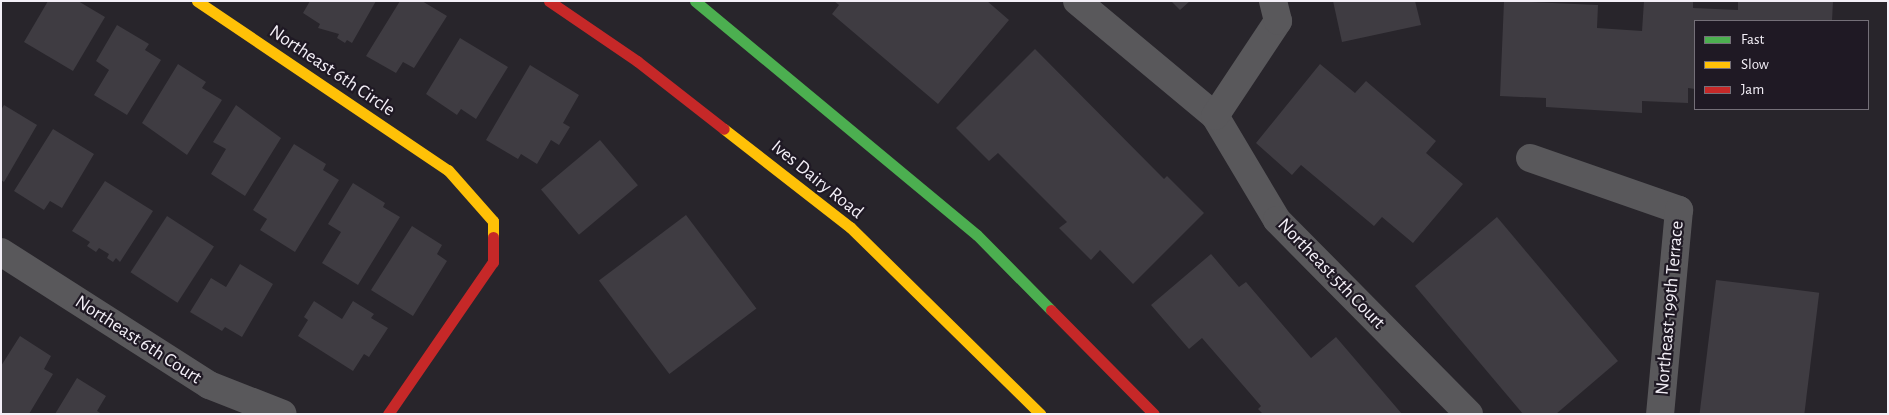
<!DOCTYPE html>
<html>
<head>
<meta charset="utf-8">
<style>
  body { margin:0 }
  #map { position:relative; width:1889px; height:415px; overflow:hidden; background:#28252b; font-family:"Alegreya Sans",sans-serif }
  div>[style] { position:absolute }
  .building>* { inset:0; background:#3f3c42; transform-origin:0 0 }
  .street>* { height:28px; margin:-14px; padding:0 14px; transform-origin:14px; border-radius:14px; background:#59585b }
  .fast>* { height:11px; margin:-5.5px; padding:0 5.5px; transform-origin:5.5px; border-radius:5.5px; background:#4caf50 }
  .slow>* { height:11px; margin:-5.5px; padding:0 5.5px; transform-origin:5.5px; border-radius:5.5px; background:#ffc107 }
  .jam>* { height:11px; margin:-5.5px; padding:0 5.5px; transform-origin:5.5px; border-radius:5.5px; background:#c62828 }
  span { translate:-50% -50%; white-space:nowrap; text-align:center; line-height:1.15; -webkit-text-stroke:4.5px #1f1924; paint-order:stroke }
  .street-label { font-size:19px; color:#f3eff7 }
  .frame { position:absolute; inset:0; border:2px solid #f3eff7; pointer-events:none }
  .legend { position:absolute; left:1694px; top:20px; width:175px; height:90px; box-sizing:border-box; background:#1f1924; border:1px solid #746f78; margin:0; padding:6px 9px; list-style:none; font-size:15px; color:#f3eff7 }
  .legend li { display:flex; align-items:center; gap:10px; height:25px }
  .legend b { width:25px; border:1px solid #746f78 }
</style>
</head>
<body>
<div id="map">
  <div class="building">
    <i style="clip-path:polygon(48px 1px,78px 1px,105px 17px,73px 71px,24px 42px)"></i>
    <i style="clip-path:polygon(310px 1px,376px 1px,352px 43px,347px 40px,345px 43px,337px 38px,339px 34px,318px 28px,320px 24px,303px 13px)"></i>
    <i style="clip-path:polygon(400px 1px,422px 1px,447px 16px,414px 68px,403px 62px,396px 73px,366px 56px)"></i>
    <i style="clip-path:polygon(834px 1px,987px 1px,1009px 20px,938px 104px,832px 14px,839px 5px)"></i>
    <i style="clip-path:polygon(1171px 1px,1190px 1px,1180px 10px)"></i>
    <i style="clip-path:polygon(1333px 1px,1415px 1px,1421px 25px,1342px 42px)"></i>
    <i style="clip-path:polygon(1504px 1px,1598px 5px,1597px 28px,1642px 31px,1644px 1px,1693px 1px,1693px 8px,1738px 10px,1738px 1px,1833px 1px,1832px 21px,1695px 21px,1695px 89px,1688px 88px,1688px 103px,1642px 101px,1642px 113px,1546px 107px,1546px 98px,1500px 96px)"></i>
    <i style="clip-path:polygon(117px 25px,149px 44px,145px 50px,161px 60px,127px 115px,94px 95px,109px 70px,96px 61px)"></i>
    <i style="clip-path:polygon(460px 38px,508px 67px,476px 119px,461px 109px,457px 115px,426px 94px)"></i>
    <i style="clip-path:polygon(1035px 49px,1164px 179px,1167px 176px,1204px 213px,1133px 284px,1100px 250px,1091px 260px,1059px 228px,1067px 222px,998px 153px,989px 161px,956px 128px)"></i>
    <i style="clip-path:polygon(178px 64px,206px 82px,202px 88px,222px 100px,187px 155px,142px 123px)"></i>
    <i style="clip-path:polygon(1320px 64px,1355px 93px,1366px 81px,1436px 141px,1426px 153px,1463px 184px,1413px 243px,1382px 217px,1374px 226px,1301px 165px,1292px 175px,1256px 143px)"></i>
    <i style="clip-path:polygon(530px 65px,579px 95px,563px 123px,570px 127px,559px 145px,551px 140px,537px 164px,521px 154px,518px 159px,486px 140px)"></i>
    <i style="clip-path:polygon(4px 105px,37px 125px,4px 182px,1px 180px,1px 110px)"></i>
    <i style="clip-path:polygon(236px 105px,281px 138px,245px 196px,211px 174px,226px 149px,213px 142px)"></i>
    <i style="clip-path:polygon(53px 129px,94px 154px,62px 208px,50px 201px,44px 210px,14px 191px)"></i>
    <i style="left:600px;top:140px;width:59px;height:77px;rotate:50deg"></i>
    <i style="clip-path:polygon(294px 144px,326px 164px,323px 170px,339px 180px,295px 252px,260px 230px,267px 219px,253px 210px)"></i>
    <i style="clip-path:polygon(105px 181px,153px 211px,120px 262px,116px 258px,113px 262px,107px 258px,109px 254px,99px 248px,96px 252px,87px 246px,90px 242px,72px 231px)"></i>
    <i style="clip-path:polygon(353px 183px,385px 203px,383px 207px,400px 217px,358px 285px,322px 263px,341px 232px,328px 224px)"></i>
    <i style="left:686px;top:215px;width:117px;height:109px;rotate:53deg"></i>
    <i style="left:167px;top:216px;width:56px;height:67px;rotate:33deg"></i>
    <i style="clip-path:polygon(1497px 217px,1618px 361px,1556px 414px,1523px 414px,1415px 286px)"></i>
    <i style="clip-path:polygon(412px 226px,442px 245px,437px 254px,447px 261px,413px 316px,371px 290px)"></i>
    <i style="clip-path:polygon(1211px 254px,1239px 287px,1246px 282px,1311px 358px,1336px 337px,1402px 414px,1263px 414px,1258px 409px,1261px 406px,1202px 338px,1189px 349px,1151px 305px)"></i>
    <i style="clip-path:polygon(240px 264px,273px 284px,242px 337px,225px 327px,222px 331px,190px 312px,211px 278px,226px 287px)"></i>
    <i style="left:1716px;top:280px;width:104px;height:135px;rotate:7deg"></i>
    <i style="clip-path:polygon(314px 301px,342px 319px,353px 301px,374px 314px,371px 318px,388px 328px,369px 357px,364px 354px,353px 371px,298px 336px,308px 320px,304px 317px)"></i>
    <i style="clip-path:polygon(20px 336px,51px 356px,44px 369px,53px 374px,29px 414px,1px 414px,1px 366px)"></i>
    <i style="clip-path:polygon(77px 378px,106px 396px,97px 411px,102px 414px,55px 414px)"></i>
  </div>
  <div class="street">
    <i style="left:1077px;top:1px;width:180px;rotate:39.8deg"></i>
    <i style="left:1215px;top:116px;width:121px;rotate:59.2deg"></i>
    <i style="left:1277px;top:220px;width:273px;rotate:45.3deg"></i>
    <i style="left:1215px;top:116px;width:114px;rotate:-56.4deg"></i>
    <i style="left:1278px;top:21px;width:21px;rotate:-104deg"></i>
    <i style="left:1530px;top:158px;width:158px;rotate:19.2deg"></i>
    <i style="left:1679px;top:210px;width:205px;rotate:95.3deg"></i>
    <i style="left:1px;top:252px;width:247px;rotate:32.6deg"></i>
    <i style="left:209px;top:385px;width:79px;rotate:21.4deg"></i>
  </div>
  <div class="fast">
    <i style="left:695px;top:1px;width:366px;rotate:39.7deg"></i>
    <i style="left:977px;top:235px;width:105px;rotate:45.4deg"></i>
  </div>
  <div class="slow">
    <i style="left:197px;top:1px;width:303px;rotate:34deg"></i>
    <i style="left:448px;top:170px;width:68px;rotate:48.6deg"></i>
    <i style="left:493px;top:221px;width:16px;rotate:90deg"></i>
    <i style="left:724px;top:129px;width:160px;rotate:37.9deg"></i>
    <i style="left:850px;top:227px;width:267px;rotate:44.5deg"></i>
  </div>
  <div class="jam">
    <i style="left:549px;top:1px;width:107px;rotate:34.3deg"></i>
    <i style="left:637px;top:61px;width:110px;rotate:38deg"></i>
    <i style="left:1051px;top:310px;width:146px;rotate:45.3deg"></i>
    <i style="left:388px;top:414px;width:185px;rotate:-55.4deg"></i>
    <i style="left:493px;top:262px;width:25px;rotate:-90deg"></i>
  </div>
  <div class="street-label">
    <span style="left:332px;top:71px;rotate:34deg">Northeast 6th Circle</span>
    <span style="left:817px;top:180px;rotate:39deg">Ives Dairy Road</span>
    <span style="left:1331px;top:274px;rotate:46deg">Northeast 5th Court</span>
    <span style="left:1670px;top:308px;rotate:-85deg">Northeast 199th Terrace</span>
    <span style="left:138px;top:340px;rotate:33deg">Northeast 6th Court</span>
  </div>
  <div class="frame"></div>
  <ul class="legend">
  <li><b style="height:6px;background:#4caf50"></b>Fast</li>
  <li><b style="height:6px;background:#ffc107"></b>Slow</li>
  <li><b style="height:6px;background:#c62828"></b>Jam</li>
  </ul>
</div>
</body>
</html>
